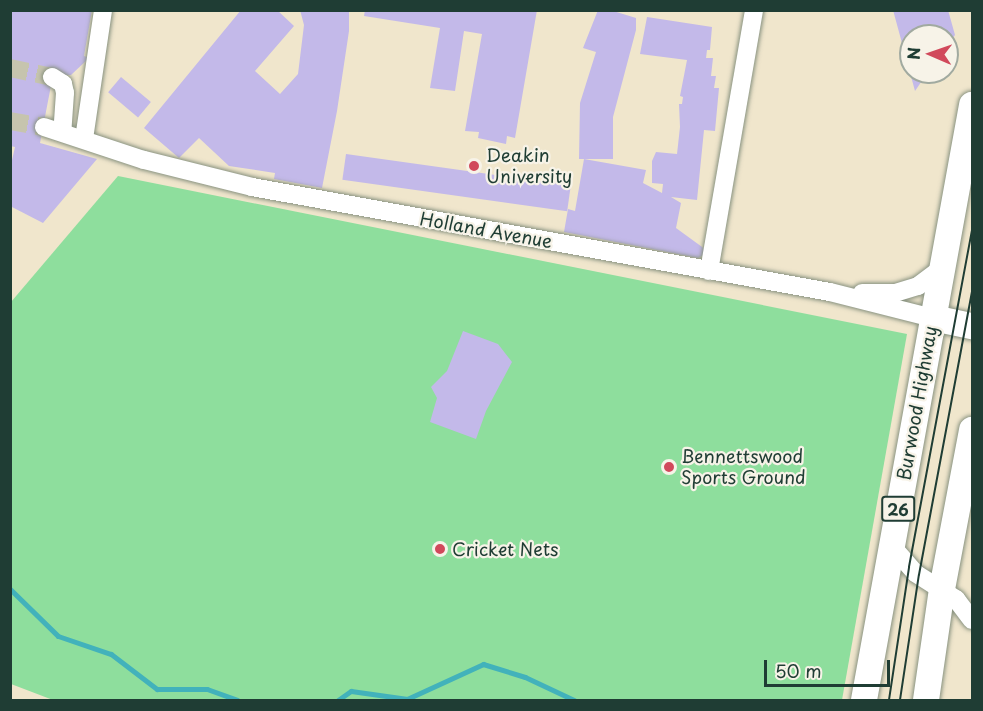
<!DOCTYPE html>
<html>
<head>
<meta charset="utf-8">
<style>
  body { margin:0 }
  #map { position:relative; width:983px; height:711px; overflow:hidden; background:#f0e6cc; font-family:"Playpen Sans",sans-serif }
  div>[style] { position:absolute }
  .green>* { inset:0; background:#8ede9d }
  .stream>* { height:5px; margin:-2.5px; padding:0 2.5px; transform-origin:2.5px; border-radius:2.5px; background:#42b2bb }
  .building>* { inset:0; background:#c3b9e9; transform-origin:0 0 }
  .minor-tunnel>* { height:18px; margin-top:-9px; transform-origin:0; background:repeating-linear-gradient(90deg,#c6c4ae 0 18px,transparent 0 27px) }
  .roads { filter:drop-shadow(0 0 2px #889280) drop-shadow(0 0 2px #889280) }
  .minor>* { height:18px; margin:-9px; padding:0 9px; transform-origin:9px; border-radius:9px; background:#fff }
  .highway>* { height:26px; margin:-13px; padding:0 13px; transform-origin:13px; border-radius:13px; background:#fff }
  .tram>* { height:1.5px; margin:-0.75px; padding:0 0.75px; transform-origin:0.75px; border-radius:0.75px; background:#1f3d34 }
  .dots>* { width:16px; height:16px; translate:-50% -50%; box-sizing:border-box; border:3px solid #f7f3e8; border-radius:50% }
  span { translate:-50% -50%; white-space:nowrap; text-align:center; line-height:1.15; -webkit-text-stroke:4.5px #f7f3e8; paint-order:stroke }
  .shield-label span { padding:2px 4px; background:#f7f3e8; border:2px solid; border-radius:4px; -webkit-text-stroke-width:0 }
  .shield-label { font-size:16px; color:#1f3d34; font-weight:700 }
  .poi-label { font-size:18px; color:#1f3d34 }
  .left { translate:0 -50%; text-align:left }
  .street-label { font-size:18px; color:#1f3d34 }
  .frame { position:absolute; inset:0; border:12px solid #1f3d34; pointer-events:none }
  .north { position:absolute; left:899px; top:24px; width:60px; height:60px; box-sizing:border-box; background:#f7f3e8; border:2px solid #a1aaa0; border-radius:50%; rotate:272deg; font-size:16px; font-weight:700; line-height:24px; text-align:center; color:#1f3d34 }
  .north::after { content:''; display:block; margin:auto; width:21px; height:27px; background:#d1495b; clip-path:polygon(50% 0,100% 100%,50% 72%,0 100%) }
  .scale { position:absolute; left:764px; top:660px; width:126px; height:27px; box-sizing:border-box; border:3px solid #1f3d34; border-top:0; padding-left:8px; font-size:18px; line-height:21px; white-space:nowrap; color:#1f3d34; -webkit-text-stroke:4px #f7f3e8; paint-order:stroke }
</style>
</head>
<body>
<div id="map">
  <div class="green">
    <i style="clip-path:polygon(118px 176px,907px 334px,842px 700px,53px 700px,11px 684px,11px 302px)"></i>
  </div>
  <div class="stream">
    <i style="left:10px;top:589px;width:67px;rotate:44.4deg"></i>
    <i style="left:58px;top:636px;width:56px;rotate:18.8deg"></i>
    <i style="left:111px;top:654px;width:58px;rotate:37.3deg"></i>
    <i style="left:157px;top:689px;width:50px"></i>
    <i style="left:207px;top:689px;width:32px;rotate:20deg"></i>
    <i style="left:338px;top:700px;width:16px;rotate:-35deg"></i>
    <i style="left:351px;top:691px;width:57px;rotate:8.1deg"></i>
    <i style="left:407px;top:699px;width:84px;rotate:-24.7deg"></i>
    <i style="left:483px;top:664px;width:44px;rotate:17.2deg"></i>
    <i style="left:525px;top:677px;width:54px;rotate:25.1deg"></i>
  </div>
  <div class="building">
    <i style="clip-path:polygon(10px 10px,92px 10px,84px 56px,89px 58px,71px 75px,53px 75px,40px 143px,97px 159px,43px 223px,10px 206px,10px 169px,15px 147px,10px 146px)"></i>
    <i style="clip-path:polygon(241px 10px,277px 10px,294px 26px,255px 71px,280px 94px,298px 74px,304px 25px,300px 10px,349px 10px,349px 31px,337px 111px,322px 188px,274px 179px,275px 173px,229px 166px,199px 138px,179px 158px,144px 128px)"></i>
    <i style="clip-path:polygon(365px 10px,537px 10px,515px 138px,507px 136px,506px 144px,478px 138px,479px 132px,465px 131px,482px 34px,464px 31px,455px 91px,430px 88px,440px 28px,364px 16px)"></i>
    <i style="clip-path:polygon(598px 10px,610px 10px,636px 18px,636px 30px,613px 117px,613px 159px,579px 159px,580px 103px,596px 52px,583px 48px)"></i>
    <i style="clip-path:polygon(893px 10px,948px 10px,955px 35px,947px 46px,947px 36px,911px 36px,911px 72px,928px 72px,915px 91px)"></i>
    <i style="clip-path:polygon(647px 17px,712px 27px,710px 50px,707px 50px,706px 58px,713px 58px,711px 76px,716px 76px,714px 88px,719px 88px,715px 131px,704px 130px,697px 200px,671px 197px,681px 203px,676px 228px,709px 252px,698px 258px,564px 232px,568px 209px,575px 211px,584px 159px,646px 170px,643px 183px,662px 193px,663px 184px,652px 183px,652px 161px,656px 152px,677px 154px,680px 127px,679px 104px,682px 104px,683px 97px,680px 96px,687px 60px,640px 54px)"></i>
    <i style="left:121px;top:77px;width:39px;height:20px;rotate:40deg"></i>
    <i style="left:346px;top:154px;width:227px;height:26px;rotate:8deg"></i>
    <i style="clip-path:polygon(463px 331px,498px 344px,512px 362px,486px 411px,476px 439px,430px 422px,437px 398px,431px 387px,447px 371px)"></i>
  </div>
  <div class="minor-tunnel">
    <i style="left:10px;top:68px;width:43px;rotate:12.1deg"></i>
    <i style="left:10px;top:121px;width:35px;rotate:10deg"></i>
  </div>
  <div class="roads">
    <div class="minor">
      <i style="left:52px;top:77px;width:13px;rotate:32deg"></i>
      <i style="left:63px;top:84px;width:9px;rotate:77deg"></i>
      <i style="left:65px;top:93px;width:39px;rotate:94deg"></i>
      <i style="left:44px;top:127px;width:105px;rotate:18.3deg"></i>
      <i style="left:144px;top:160px;width:111px;rotate:14deg"></i>
      <i style="left:252px;top:187px;width:587px;rotate:10.3deg"></i>
      <i style="left:830px;top:292px;width:106px;rotate:14.2deg"></i>
      <i style="left:84px;top:139px;width:130px;rotate:-81.6deg"></i>
      <i style="left:709px;top:271px;width:265px;rotate:-80.2deg"></i>
      <i style="left:862px;top:293px;width:33px"></i>
      <i style="left:895px;top:293px;width:24px;rotate:-17deg"></i>
      <i style="left:918px;top:286px;width:30px;rotate:-37deg"></i>
      <i style="left:891px;top:545px;width:37px;rotate:49deg"></i>
      <i style="left:915px;top:573px;width:49px;rotate:32.4deg"></i>
      <i style="left:956px;top:599px;width:26px;rotate:53deg"></i>
    </div>
    <div class="highway">
      <i style="left:933px;top:318px;width:40px;rotate:12deg"></i>
      <i style="left:864px;top:700px;width:605px;rotate:-79.71deg"></i>
      <i style="left:926px;top:700px;width:112px;rotate:-81.8deg"></i>
      <i style="left:942px;top:589px;width:162px;rotate:-79.3deg"></i>
    </div>
  </div>
  <div class="tram">
    <i style="left:889px;top:700px;width:134px;rotate:-81.4deg"></i>
    <i style="left:909px;top:567px;width:343px;rotate:-79.4deg"></i>
    <i style="left:900px;top:700px;width:126px;rotate:-81.4deg"></i>
    <i style="left:919px;top:575px;width:289px;rotate:-79.4deg"></i>
  </div>
  <div class="dots">
    <i style="left:474px;top:166px;background:#d1495b"></i>
    <i style="left:669px;top:467px;background:#d1495b"></i>
    <i style="left:440px;top:549px;background:#d1495b"></i>
  </div>
  <div class="shield-label">
    <span style="left:898px;top:509px">26</span>
  </div>
  <div class="poi-label">
    <span class="left" style="left:486px;top:166px">Deakin<br>University</span>
    <span class="left" style="left:681px;top:467px">Bennettswood<br>Sports Ground</span>
    <span class="left" style="left:452px;top:549px">Cricket Nets</span>
  </div>
  <div class="street-label">
    <span style="left:486px;top:230px;rotate:10deg">Holland Avenue</span>
    <span style="left:917px;top:403px;rotate:-80deg">Burwood Highway</span>
  </div>
  <div class="frame"></div>
  <div class="north">N</div>
  <div class="scale">50 m</div>
</div>
</body>
</html>
